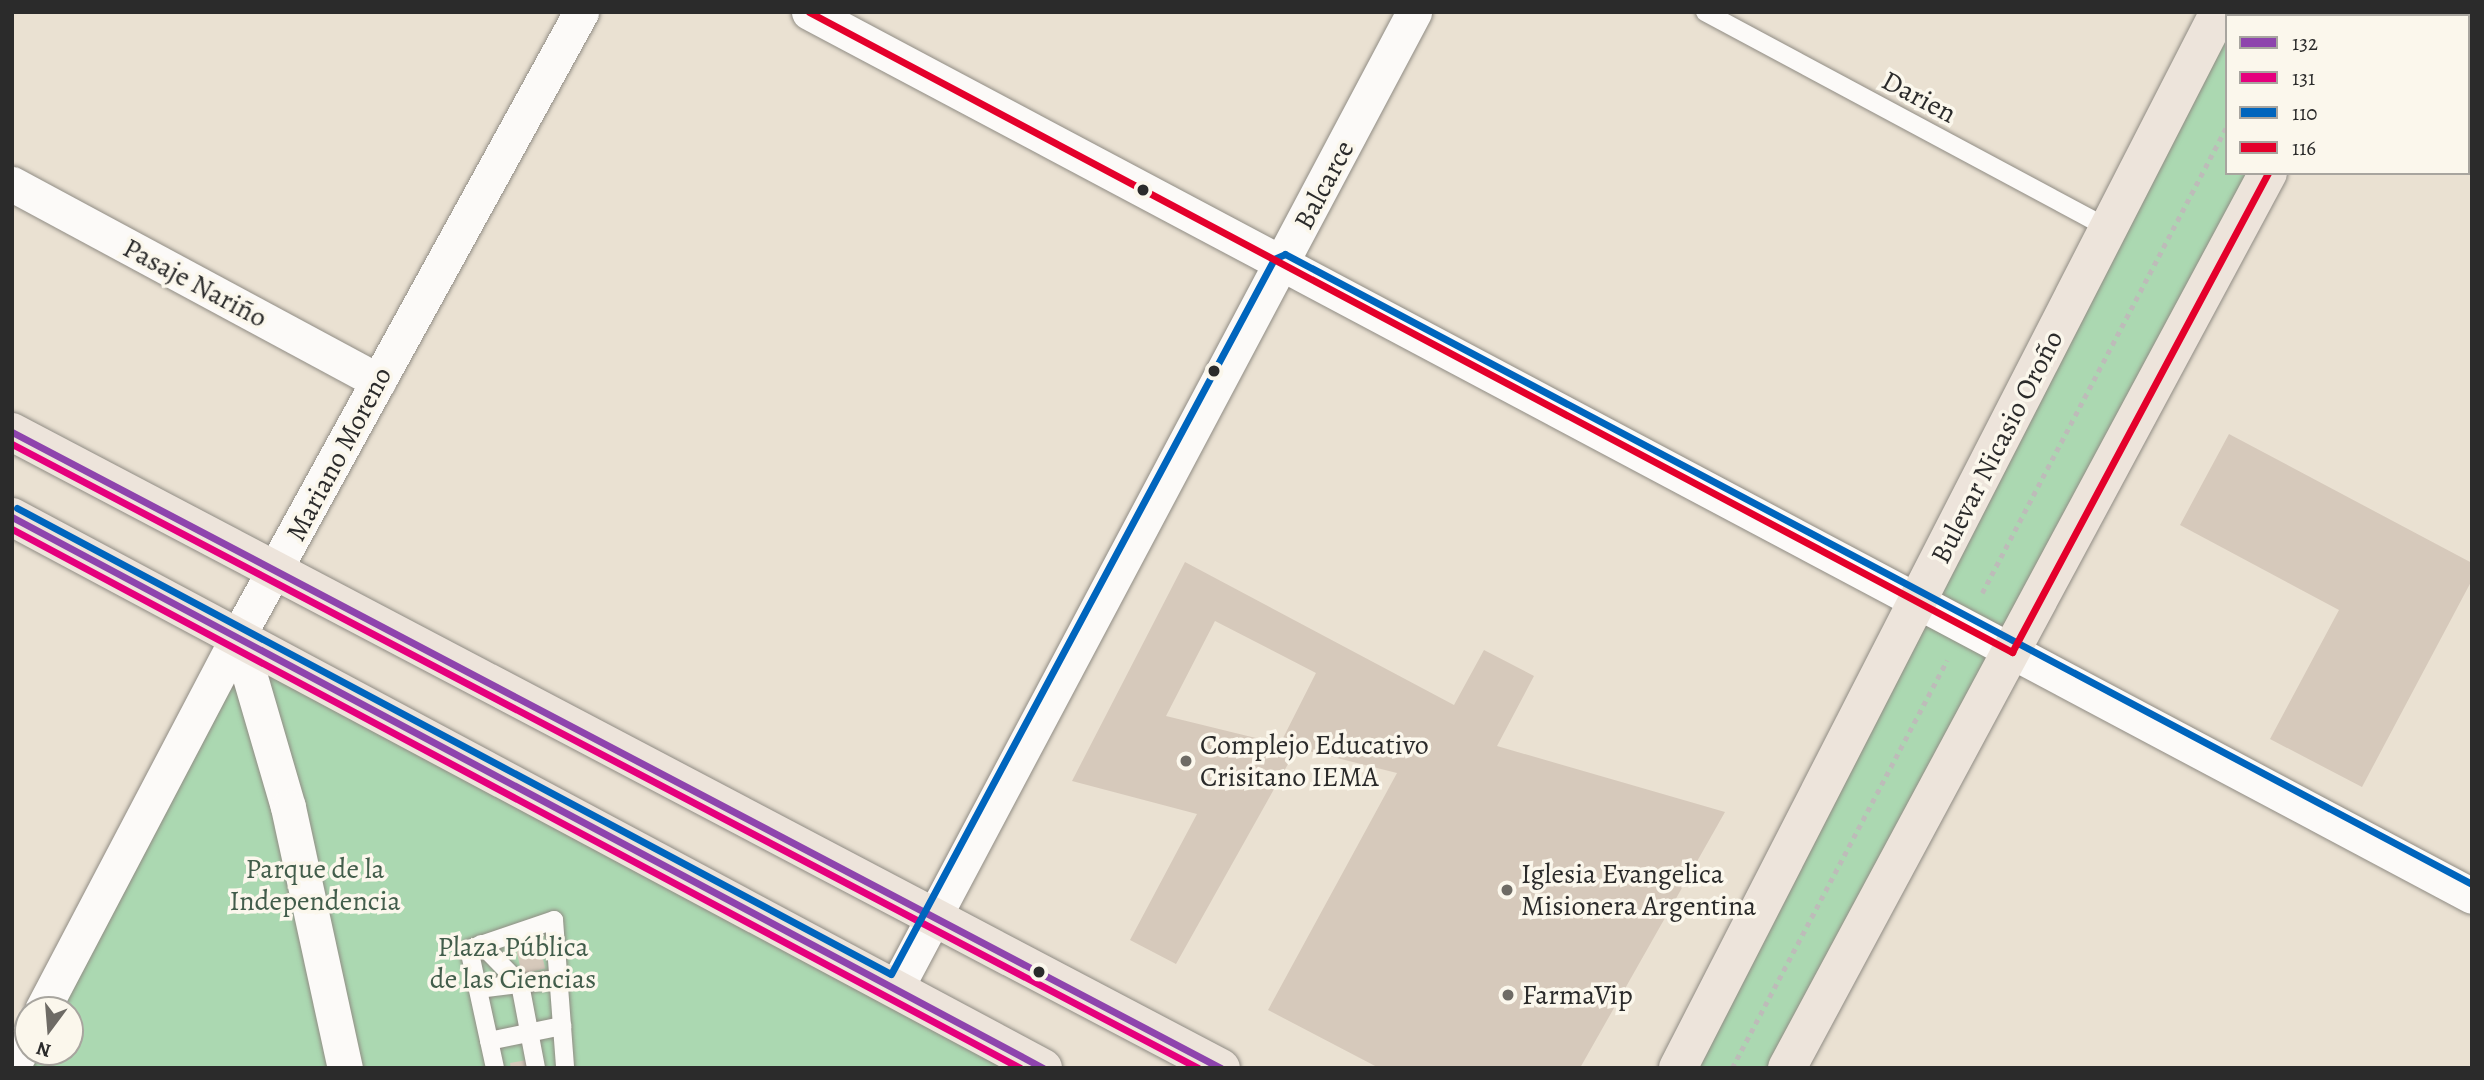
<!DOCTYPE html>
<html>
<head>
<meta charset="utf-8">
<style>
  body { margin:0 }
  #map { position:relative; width:2484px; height:1080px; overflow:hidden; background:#eae1d2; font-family:Alegreya,serif }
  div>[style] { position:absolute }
  .green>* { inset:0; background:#abd8b1 }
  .building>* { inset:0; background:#d6c9bb; transform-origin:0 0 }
  .path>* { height:4.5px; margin-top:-2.25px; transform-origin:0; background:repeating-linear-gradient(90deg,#bdbcb9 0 5px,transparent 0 10px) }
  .roads { filter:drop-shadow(0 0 2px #908c84) drop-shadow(0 0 2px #908c84) }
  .service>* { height:18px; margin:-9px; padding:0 9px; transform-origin:9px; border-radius:9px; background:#fcfaf8 }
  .minor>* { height:35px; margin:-17.5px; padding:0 17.5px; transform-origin:17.5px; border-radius:17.5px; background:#fcfaf8 }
  .primary>* { height:38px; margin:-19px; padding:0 19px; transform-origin:19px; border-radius:19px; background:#ede4db }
  .bus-1>* { height:7px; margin:-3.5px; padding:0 3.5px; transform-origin:3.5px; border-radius:3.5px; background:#8e44ad }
  .bus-2>* { height:7px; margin:-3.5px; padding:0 3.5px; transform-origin:3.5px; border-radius:3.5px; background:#e5007d }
  .bus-3>* { height:7px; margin:-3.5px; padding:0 3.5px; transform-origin:3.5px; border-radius:3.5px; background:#0065bd }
  .bus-4>* { height:7px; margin:-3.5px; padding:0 3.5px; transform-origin:3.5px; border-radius:3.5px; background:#e4002b }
  .dots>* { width:19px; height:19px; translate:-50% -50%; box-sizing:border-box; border:4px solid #fbf7ec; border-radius:50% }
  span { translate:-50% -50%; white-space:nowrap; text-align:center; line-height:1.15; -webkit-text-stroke:7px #fbf7ec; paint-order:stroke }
  .street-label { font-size:28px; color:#2b2b2b }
  .poi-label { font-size:28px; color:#2b2b2b }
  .left { translate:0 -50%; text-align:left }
  .park-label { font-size:28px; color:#425d4b }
  .frame { position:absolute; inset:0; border:14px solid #2b2b2b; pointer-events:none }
  .legend { position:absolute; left:2225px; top:14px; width:245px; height:161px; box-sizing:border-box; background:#fbf7ec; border:2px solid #a8a59f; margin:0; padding:9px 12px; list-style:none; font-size:21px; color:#2b2b2b }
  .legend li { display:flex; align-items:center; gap:14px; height:35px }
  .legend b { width:35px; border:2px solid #a8a59f }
  .north { position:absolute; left:14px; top:996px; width:70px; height:70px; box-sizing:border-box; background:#fbf7ec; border:2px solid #a8a59f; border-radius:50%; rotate:196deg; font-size:19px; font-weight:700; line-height:28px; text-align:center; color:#2b2b2b }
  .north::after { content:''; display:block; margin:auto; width:24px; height:32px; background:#6e6b65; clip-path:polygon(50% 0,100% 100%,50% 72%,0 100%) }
</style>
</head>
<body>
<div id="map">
  <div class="green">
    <i style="clip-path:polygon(2219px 12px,2355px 12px,2353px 16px,2227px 16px,2227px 173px,2268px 173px,1787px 1068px,1679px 1068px)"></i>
    <i style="clip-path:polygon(238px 636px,1043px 1068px,12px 1068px,28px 1052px,70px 1052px,70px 1010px,42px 1010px)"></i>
  </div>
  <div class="building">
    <i style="clip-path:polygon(2229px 434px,2472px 563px,2472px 580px,2362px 787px,2270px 739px,2339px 610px,2180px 525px)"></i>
    <i style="clip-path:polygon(evenodd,1185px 562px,1454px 705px,1484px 650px,1534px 676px,1497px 746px,1725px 812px,1580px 1068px,1379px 1068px,1268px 1010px,1397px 773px,1297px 748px,1176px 964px,1130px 940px,1197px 814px,1072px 781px,1185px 562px,1215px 621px,1316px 673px,1280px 744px,1166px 716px,1215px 621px)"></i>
    <i style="left:540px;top:946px;width:23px;height:24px;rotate:77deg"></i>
    <i style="clip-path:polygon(527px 1060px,529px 1068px,511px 1068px,510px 1063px)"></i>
  </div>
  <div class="path">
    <i style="left:2284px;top:16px;width:4px;rotate:-63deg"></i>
    <i style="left:1982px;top:593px;width:527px;rotate:-62.32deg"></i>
    <i style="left:1732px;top:1068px;width:461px;rotate:-62.2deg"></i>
  </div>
  <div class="roads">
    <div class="service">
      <i style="left:1705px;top:12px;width:457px;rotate:28.2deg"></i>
      <i style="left:481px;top:944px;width:56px;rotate:45.7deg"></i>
      <i style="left:520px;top:984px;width:86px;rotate:79.2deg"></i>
      <i style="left:478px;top:989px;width:81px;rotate:-7.1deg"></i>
      <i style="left:489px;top:1041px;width:75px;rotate:-11.6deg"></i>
      <i style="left:495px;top:1068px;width:122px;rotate:-102.3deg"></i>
      <i style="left:469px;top:949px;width:90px;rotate:-18.8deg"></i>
      <i style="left:554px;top:920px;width:148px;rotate:85.7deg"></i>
    </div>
    <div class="minor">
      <i style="left:809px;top:12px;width:1883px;rotate:27.99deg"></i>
      <i style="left:2422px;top:12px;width:8px;rotate:30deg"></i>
      <i style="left:2468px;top:37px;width:4px;rotate:27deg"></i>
      <i style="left:12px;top:184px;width:416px;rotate:28.3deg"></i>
      <i style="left:238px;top:636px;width:178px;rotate:73.7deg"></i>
      <i style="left:288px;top:807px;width:267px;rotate:77.7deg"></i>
      <i style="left:896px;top:988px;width:1105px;rotate:-62.04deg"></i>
      <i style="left:42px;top:1010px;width:422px;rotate:-62.3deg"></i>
      <i style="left:238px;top:636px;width:712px;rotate:-61.2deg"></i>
      <i style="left:12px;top:1067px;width:34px;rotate:-62deg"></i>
    </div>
    <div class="primary">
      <i style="left:2353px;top:16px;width:4px;rotate:-63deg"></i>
      <i style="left:12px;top:432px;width:1366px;rotate:27.75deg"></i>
      <i style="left:12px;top:517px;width:1169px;rotate:28.12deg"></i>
      <i style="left:1678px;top:1068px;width:1187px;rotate:-62.87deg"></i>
      <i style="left:1787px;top:1068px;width:1016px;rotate:-61.75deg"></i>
    </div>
  </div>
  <div class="bus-1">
    <i style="left:12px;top:432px;width:1366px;rotate:27.75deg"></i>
    <i style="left:12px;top:517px;width:1169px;rotate:28.12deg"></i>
  </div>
  <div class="bus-2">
    <i style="left:12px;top:444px;width:1340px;rotate:27.75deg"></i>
    <i style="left:12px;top:529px;width:1143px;rotate:28.13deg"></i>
  </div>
  <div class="bus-3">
    <i style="left:17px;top:508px;width:990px;rotate:28.07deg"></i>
    <i style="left:891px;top:974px;width:811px;rotate:-61.82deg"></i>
    <i style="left:1274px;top:259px;width:12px;rotate:-24deg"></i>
    <i style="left:1285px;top:254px;width:1344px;rotate:27.96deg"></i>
  </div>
  <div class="bus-4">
    <i style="left:809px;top:12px;width:1363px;rotate:28.01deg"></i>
    <i style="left:2012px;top:652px;width:543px;rotate:-61.88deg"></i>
  </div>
  <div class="dots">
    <i style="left:1143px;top:190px;background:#2b2b2b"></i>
    <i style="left:1214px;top:371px;background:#2b2b2b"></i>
    <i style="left:1186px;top:761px;background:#6e6b65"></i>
    <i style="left:1507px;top:890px;background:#6e6b65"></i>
    <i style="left:1039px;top:972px;background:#2b2b2b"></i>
    <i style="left:1508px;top:995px;background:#6e6b65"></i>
  </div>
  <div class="street-label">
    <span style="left:1919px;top:97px;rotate:28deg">Darien</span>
    <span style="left:1324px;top:185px;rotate:-62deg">Balcarce</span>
    <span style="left:195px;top:283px;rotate:28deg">Pasaje Nariño</span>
    <span style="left:1997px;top:447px;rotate:-63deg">Bulevar Nicasio Oroño</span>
    <span style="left:339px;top:454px;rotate:-62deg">Mariano Moreno</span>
  </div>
  <div class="poi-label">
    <span class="left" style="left:1200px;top:761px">Complejo Educativo<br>Crisitano IEMA</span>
    <span class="left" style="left:1521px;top:890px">Iglesia Evangelica<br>Misionera Argentina</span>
    <span class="left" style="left:1522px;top:995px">FarmaVip</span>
  </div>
  <div class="park-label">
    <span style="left:315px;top:885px">Parque de la<br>Independencia</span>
    <span style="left:513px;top:963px">Plaza Pública<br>de las Ciencias</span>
  </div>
  <div class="frame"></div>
  <ul class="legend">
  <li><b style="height:9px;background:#8e44ad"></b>132</li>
  <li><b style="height:9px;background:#e5007d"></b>131</li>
  <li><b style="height:9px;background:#0065bd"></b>110</li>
  <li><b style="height:9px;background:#e4002b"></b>116</li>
  </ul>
  <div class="north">N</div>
</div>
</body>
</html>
